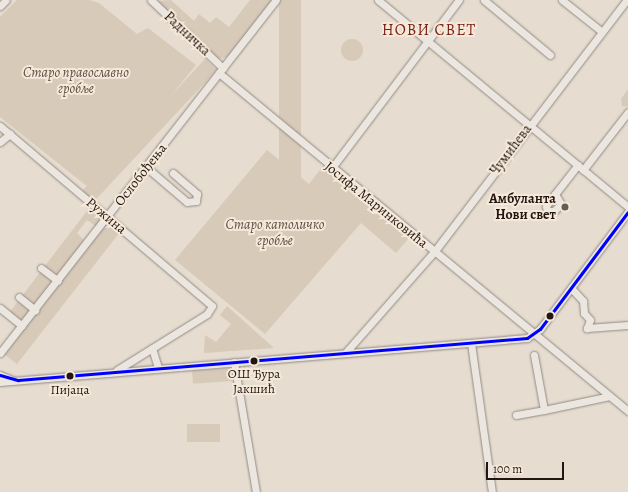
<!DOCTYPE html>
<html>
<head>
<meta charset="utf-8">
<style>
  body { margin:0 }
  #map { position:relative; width:628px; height:492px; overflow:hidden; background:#e6dccf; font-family:Alegreya,serif }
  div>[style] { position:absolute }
  .green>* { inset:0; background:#d8cab9; transform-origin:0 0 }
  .round { border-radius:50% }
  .roads { filter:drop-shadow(0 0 1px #928b84) drop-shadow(0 0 1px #928b84) }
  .minor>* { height:7px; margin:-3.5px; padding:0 3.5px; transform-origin:3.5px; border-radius:3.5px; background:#ebe6e0 }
  .bus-1>* { height:3px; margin:-1.5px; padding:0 1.5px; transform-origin:1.5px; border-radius:1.5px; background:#00f }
  .dots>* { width:11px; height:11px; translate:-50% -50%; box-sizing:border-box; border:2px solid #f5e9da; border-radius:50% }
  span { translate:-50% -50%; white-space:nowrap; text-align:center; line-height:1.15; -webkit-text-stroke:4px #f5e9da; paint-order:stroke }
  .bus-label { font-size:13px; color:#231510 }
  .street-label { font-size:14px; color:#231510 }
  .park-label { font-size:14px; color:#5e4f45; font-style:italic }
  .poi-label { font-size:14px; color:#231510; font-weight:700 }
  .right { translate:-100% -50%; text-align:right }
  .quarter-label { font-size:16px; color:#7a1f14; letter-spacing:1px }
  .scale { position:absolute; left:486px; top:462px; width:78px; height:18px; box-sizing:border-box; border:2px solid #231510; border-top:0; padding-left:5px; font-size:12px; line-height:14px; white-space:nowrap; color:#231510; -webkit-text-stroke:3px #f5e9da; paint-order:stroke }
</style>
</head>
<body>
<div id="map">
  <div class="green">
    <i style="clip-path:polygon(17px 0,89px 0,99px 3px,137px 34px,148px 28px,196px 65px,93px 191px,0 117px,0 17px)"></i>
    <i style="clip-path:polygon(171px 0,194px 21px,199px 14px,210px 23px,216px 17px,229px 27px,250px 0,273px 0,228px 57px,217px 59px,157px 1px)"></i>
    <i style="left:279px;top:0;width:22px;height:274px"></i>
    <i class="round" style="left:341px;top:39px;width:22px;height:22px"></i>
    <i style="left:205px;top:59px;width:16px;height:181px;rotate:43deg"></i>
    <i style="clip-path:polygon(628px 89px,628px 107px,622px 106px,621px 99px)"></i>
    <i style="clip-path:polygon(267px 150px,309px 184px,323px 166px,409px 238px,396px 253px,361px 223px,265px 334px,175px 260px)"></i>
    <i style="clip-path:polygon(90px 207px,104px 217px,97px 227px,87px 220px,77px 233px,85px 241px,22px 322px,9px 313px)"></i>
    <i style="clip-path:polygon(107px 221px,120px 232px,17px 364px,4px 354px,9px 346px)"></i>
    <i style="clip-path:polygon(227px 306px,274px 348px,204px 353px,205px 335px,216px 342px,231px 324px,220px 315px)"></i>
    <i style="left:231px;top:368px;width:13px;height:39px;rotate:86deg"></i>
    <i style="left:187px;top:424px;width:33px;height:18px"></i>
  </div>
  <div class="roads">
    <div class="minor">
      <i style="left:151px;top:0;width:99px;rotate:43.4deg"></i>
      <i style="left:378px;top:0;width:325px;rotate:39.6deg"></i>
      <i style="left:484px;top:0;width:86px;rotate:39.8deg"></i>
      <i style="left:562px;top:0;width:50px;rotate:38.5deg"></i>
      <i style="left:0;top:6px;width:8px;rotate:-45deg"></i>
      <i style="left:219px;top:73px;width:531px;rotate:39.57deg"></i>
      <i style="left:0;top:126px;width:278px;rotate:40.3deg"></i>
      <i style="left:212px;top:306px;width:9px;rotate:122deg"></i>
      <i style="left:207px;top:314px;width:106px;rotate:148.1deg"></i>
      <i style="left:0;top:142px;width:13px;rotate:-39deg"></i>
      <i style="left:146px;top:167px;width:54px;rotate:40.5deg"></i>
      <i style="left:187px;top:202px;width:9px;rotate:-6deg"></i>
      <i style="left:196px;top:201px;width:7px;rotate:-82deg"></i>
      <i style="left:197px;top:194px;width:32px;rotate:-139deg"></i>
      <i style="left:331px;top:169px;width:212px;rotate:-52.9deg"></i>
      <i style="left:583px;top:170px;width:73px;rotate:-52.2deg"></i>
      <i style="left:555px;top:194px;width:12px;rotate:59deg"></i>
      <i style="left:561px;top:204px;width:10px;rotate:135deg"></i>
      <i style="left:554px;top:211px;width:7px;rotate:180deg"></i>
      <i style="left:547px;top:211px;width:5px;rotate:-101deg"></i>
      <i style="left:546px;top:206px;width:15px;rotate:-53deg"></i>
      <i style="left:555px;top:194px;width:37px;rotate:-52deg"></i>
      <i style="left:41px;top:268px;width:21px;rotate:37deg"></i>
      <i style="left:571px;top:288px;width:18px;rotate:47deg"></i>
      <i style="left:583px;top:301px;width:12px;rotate:85deg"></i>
      <i style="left:584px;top:313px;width:9px;rotate:49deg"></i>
      <i style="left:590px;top:320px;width:9px;rotate:111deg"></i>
      <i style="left:587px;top:328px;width:41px;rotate:-4.2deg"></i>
      <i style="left:19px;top:297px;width:21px;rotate:39deg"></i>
      <i style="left:0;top:308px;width:28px;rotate:39deg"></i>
      <i style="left:471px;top:343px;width:150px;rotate:82deg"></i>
      <i style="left:152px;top:348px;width:21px;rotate:73deg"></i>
      <i style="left:346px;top:352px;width:133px;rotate:-48.7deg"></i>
      <i style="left:434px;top:252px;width:317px;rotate:-52.6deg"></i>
      <i style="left:0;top:353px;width:448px;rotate:-52deg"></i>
      <i style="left:534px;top:355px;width:56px;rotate:79.7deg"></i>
      <i style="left:544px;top:410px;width:67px;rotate:-12deg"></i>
      <i style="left:234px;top:362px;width:132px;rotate:80.4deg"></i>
      <i style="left:0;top:375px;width:13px;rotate:23deg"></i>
      <i style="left:0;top:382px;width:529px;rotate:-4.77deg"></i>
      <i style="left:527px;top:338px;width:16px;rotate:-35deg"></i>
      <i style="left:540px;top:329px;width:146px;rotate:-53.1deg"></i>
      <i style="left:516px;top:415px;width:28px;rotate:-10deg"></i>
    </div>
  </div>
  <div class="bus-1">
    <i style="left:0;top:375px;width:19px;rotate:16deg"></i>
    <i style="left:18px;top:380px;width:511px;rotate:-4.72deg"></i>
    <i style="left:527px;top:338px;width:16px;rotate:-35deg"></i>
    <i style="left:540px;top:329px;width:146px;rotate:-53.1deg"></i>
  </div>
  <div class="dots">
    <i style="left:565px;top:207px;background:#675b53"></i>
    <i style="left:550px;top:316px;background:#231510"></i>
    <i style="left:254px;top:361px;background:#231510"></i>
    <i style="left:70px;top:376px;background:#231510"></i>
  </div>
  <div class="bus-label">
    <span style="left:254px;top:382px">ОШ Ђура<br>Јакшић</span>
    <span style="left:70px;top:390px">Пијаца</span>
  </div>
  <div class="street-label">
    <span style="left:187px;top:34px;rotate:43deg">Радничка</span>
    <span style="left:511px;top:150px;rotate:-53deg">Чумићева</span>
    <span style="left:141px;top:175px;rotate:-52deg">Ослобођења</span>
    <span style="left:376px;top:205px;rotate:39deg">Јосифа Маринковића</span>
    <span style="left:106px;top:216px;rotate:40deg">Ружина</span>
  </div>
  <div class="park-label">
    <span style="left:76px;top:81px">Старо православно<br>гробље</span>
    <span style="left:275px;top:233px">Старо католичко<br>гробље</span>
  </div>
  <div class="poi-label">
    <span class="right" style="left:556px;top:207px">Амбуланта<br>Нови свет</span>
  </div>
  <div class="quarter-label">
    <span style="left:429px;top:30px">НОВИ СВЕТ</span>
  </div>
  <div class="scale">100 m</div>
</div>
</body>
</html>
